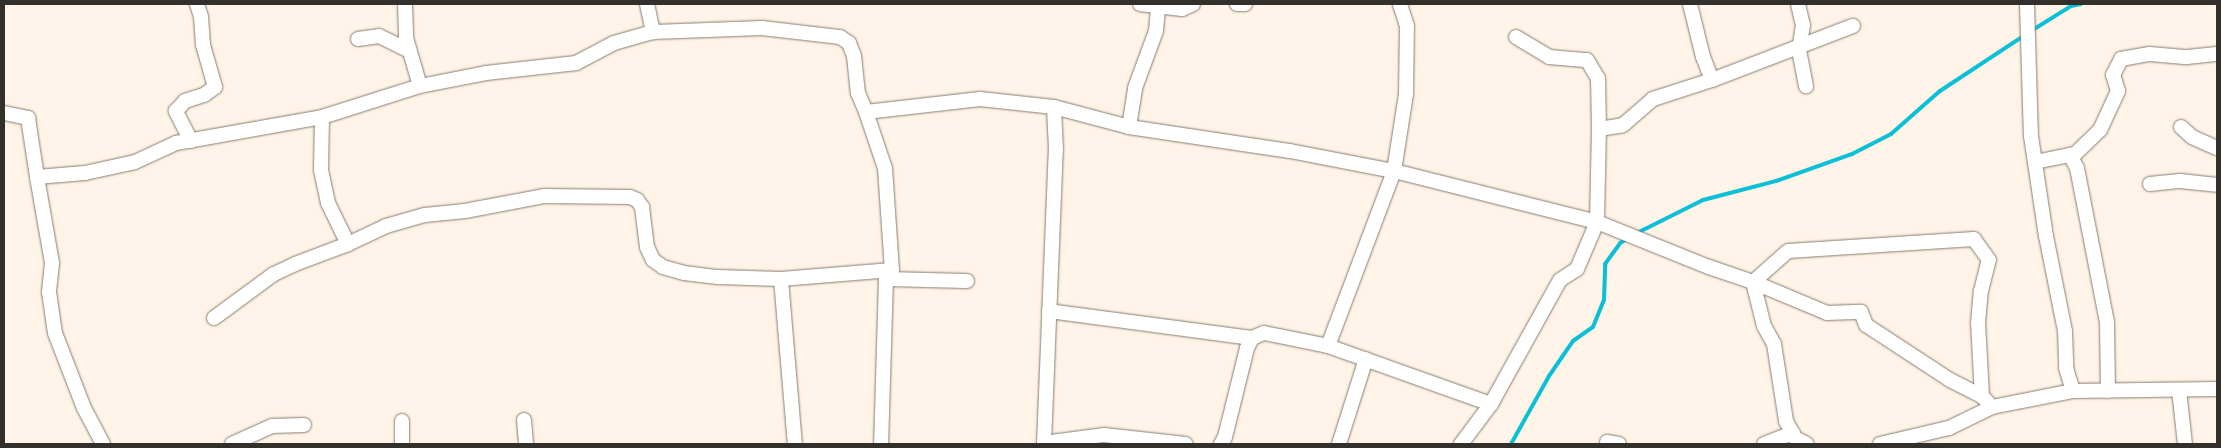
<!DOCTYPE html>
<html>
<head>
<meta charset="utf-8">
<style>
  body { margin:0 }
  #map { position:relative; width:2221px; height:448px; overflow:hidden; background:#fff4e7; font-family:Overpass,sans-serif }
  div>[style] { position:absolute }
  .stream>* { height:4px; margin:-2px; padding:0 2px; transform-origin:2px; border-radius:2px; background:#0ac0d7 }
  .roads { filter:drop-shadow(0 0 1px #867c71) drop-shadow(0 0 1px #867c71) }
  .minor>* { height:14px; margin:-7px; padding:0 7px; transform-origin:7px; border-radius:7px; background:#fff }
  span { translate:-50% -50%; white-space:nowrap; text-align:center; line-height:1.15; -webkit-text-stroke:4px #fff; paint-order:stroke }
  .frame { position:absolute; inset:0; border:5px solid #332f2a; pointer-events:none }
</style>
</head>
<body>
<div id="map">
  <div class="stream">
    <i style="left:2031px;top:31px;width:47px;rotate:-32deg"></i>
    <i style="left:2071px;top:6px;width:10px;rotate:-11deg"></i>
    <i style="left:1635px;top:234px;width:76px;rotate:-26.6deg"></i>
    <i style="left:1703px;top:200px;width:75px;rotate:-14.6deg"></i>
    <i style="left:1776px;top:181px;width:81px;rotate:-19.6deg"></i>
    <i style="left:1852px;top:154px;width:44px;rotate:-27.1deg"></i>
    <i style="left:1891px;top:134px;width:65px;rotate:-41.3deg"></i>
    <i style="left:1940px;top:91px;width:102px;rotate:-33.4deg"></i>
    <i style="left:1511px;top:444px;width:78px;rotate:-60.8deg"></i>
    <i style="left:1549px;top:376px;width:42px;rotate:-55.6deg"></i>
    <i style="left:1573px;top:341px;width:24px;rotate:-35deg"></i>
    <i style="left:1593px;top:327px;width:29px;rotate:-68deg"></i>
    <i style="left:1604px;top:300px;width:36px;rotate:-88deg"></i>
    <i style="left:1605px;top:264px;width:26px;rotate:-54deg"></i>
    <i style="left:1620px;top:243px;width:8px;rotate:-30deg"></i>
  </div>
  <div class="roads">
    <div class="minor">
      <i style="left:405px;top:4px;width:34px;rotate:88deg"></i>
      <i style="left:406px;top:38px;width:50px;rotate:73.7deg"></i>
      <i style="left:647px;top:4px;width:29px;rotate:78deg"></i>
      <i style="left:653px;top:32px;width:109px;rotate:-2.1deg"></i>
      <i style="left:762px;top:28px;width:79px;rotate:6.6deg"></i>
      <i style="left:840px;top:37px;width:11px;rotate:34deg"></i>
      <i style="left:849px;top:43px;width:14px;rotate:69deg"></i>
      <i style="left:854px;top:56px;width:37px;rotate:84deg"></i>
      <i style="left:858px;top:93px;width:21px;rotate:67deg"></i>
      <i style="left:866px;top:112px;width:115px;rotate:-6.5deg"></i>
      <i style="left:980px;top:99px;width:74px;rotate:6.2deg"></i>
      <i style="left:1054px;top:107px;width:78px;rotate:14.9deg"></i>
      <i style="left:1129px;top:127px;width:163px;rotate:8.5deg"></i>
      <i style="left:1290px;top:151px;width:106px;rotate:10.9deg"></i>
      <i style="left:1394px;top:171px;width:209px;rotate:14.1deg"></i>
      <i style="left:1597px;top:222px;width:121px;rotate:21.9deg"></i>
      <i style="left:1709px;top:267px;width:46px;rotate:18.8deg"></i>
      <i style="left:1753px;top:282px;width:45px;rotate:76deg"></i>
      <i style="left:1764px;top:326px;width:21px;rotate:61deg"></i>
      <i style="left:1774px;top:344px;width:78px;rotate:81.1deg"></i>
      <i style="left:1786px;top:421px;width:19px;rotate:62deg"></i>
      <i style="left:1795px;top:438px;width:13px;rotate:27deg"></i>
      <i style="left:1140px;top:4px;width:42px;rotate:6.8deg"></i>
      <i style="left:1182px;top:9px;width:12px;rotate:-24deg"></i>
      <i style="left:1237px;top:4px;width:8px"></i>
      <i style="left:1798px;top:4px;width:22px;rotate:77deg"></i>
      <i style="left:1803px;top:25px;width:25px;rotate:99deg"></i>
      <i style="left:1799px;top:50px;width:37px;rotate:79deg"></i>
      <i style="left:2027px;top:4px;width:132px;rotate:88.3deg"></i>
      <i style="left:2031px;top:136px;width:101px;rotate:81.5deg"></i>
      <i style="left:2046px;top:236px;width:97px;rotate:78.7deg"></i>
      <i style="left:2065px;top:331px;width:37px;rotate:88deg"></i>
      <i style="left:2066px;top:368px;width:24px;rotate:73deg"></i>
      <i style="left:1516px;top:37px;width:39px;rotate:31deg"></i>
      <i style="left:1549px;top:57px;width:38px;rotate:5deg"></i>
      <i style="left:1587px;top:60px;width:21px;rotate:59deg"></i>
      <i style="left:1598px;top:78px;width:51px;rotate:88.9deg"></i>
      <i style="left:358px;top:39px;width:21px;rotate:-8deg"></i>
      <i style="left:379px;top:36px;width:34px;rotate:26deg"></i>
      <i style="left:1712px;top:80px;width:151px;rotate:-21deg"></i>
      <i style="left:866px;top:112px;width:59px;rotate:71.3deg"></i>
      <i style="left:885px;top:168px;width:102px;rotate:86.1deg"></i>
      <i style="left:892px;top:270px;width:11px;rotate:124deg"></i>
      <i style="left:886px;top:279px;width:165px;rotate:91.7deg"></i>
      <i style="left:4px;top:113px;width:25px;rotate:12deg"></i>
      <i style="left:28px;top:118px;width:60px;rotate:81.3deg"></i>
      <i style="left:37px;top:177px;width:48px;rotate:-4.8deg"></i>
      <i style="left:85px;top:173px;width:51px;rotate:-12.4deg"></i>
      <i style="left:135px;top:162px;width:45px;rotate:-24.9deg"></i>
      <i style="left:176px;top:143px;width:148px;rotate:-10.1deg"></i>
      <i style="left:322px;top:117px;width:103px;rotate:-17.6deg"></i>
      <i style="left:420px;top:86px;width:67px;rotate:-11.1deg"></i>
      <i style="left:486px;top:73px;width:91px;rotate:-6.3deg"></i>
      <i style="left:576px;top:63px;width:43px;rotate:-27.8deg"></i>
      <i style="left:614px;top:43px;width:41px;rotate:-15.8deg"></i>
      <i style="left:322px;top:117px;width:53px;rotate:91.1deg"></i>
      <i style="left:321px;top:170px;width:34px;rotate:78deg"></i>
      <i style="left:328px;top:203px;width:46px;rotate:64deg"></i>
      <i style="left:1129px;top:127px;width:39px;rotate:-81deg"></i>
      <i style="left:1135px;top:88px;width:61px;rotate:-69.8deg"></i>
      <i style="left:1156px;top:31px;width:24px;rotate:-85deg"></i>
      <i style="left:2181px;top:127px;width:15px;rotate:42deg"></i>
      <i style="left:2192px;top:137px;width:27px;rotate:24deg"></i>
      <i style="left:191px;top:141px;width:34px;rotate:-117deg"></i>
      <i style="left:176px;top:111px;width:13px;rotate:-48deg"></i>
      <i style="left:185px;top:101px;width:20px;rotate:-18deg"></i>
      <i style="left:204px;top:95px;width:14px;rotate:-36deg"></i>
      <i style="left:215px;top:87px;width:44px;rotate:-105.9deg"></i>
      <i style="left:203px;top:45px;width:28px;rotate:-94deg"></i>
      <i style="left:201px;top:17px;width:14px;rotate:-107deg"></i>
      <i style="left:2070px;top:155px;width:15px;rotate:62deg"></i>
      <i style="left:2077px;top:168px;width:157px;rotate:79deg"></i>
      <i style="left:2107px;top:322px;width:69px;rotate:89.2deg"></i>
      <i style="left:2035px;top:162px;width:41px;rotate:-11.3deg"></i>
      <i style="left:2075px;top:154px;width:35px;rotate:-44deg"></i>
      <i style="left:2100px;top:130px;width:43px;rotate:-65.2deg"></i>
      <i style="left:2118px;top:91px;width:17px;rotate:-107deg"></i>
      <i style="left:2113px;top:75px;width:18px;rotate:-63deg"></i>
      <i style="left:2121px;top:59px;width:29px;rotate:-10deg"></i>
      <i style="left:2150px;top:54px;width:37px;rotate:5deg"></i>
      <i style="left:2187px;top:57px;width:30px;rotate:-6deg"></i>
      <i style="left:37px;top:177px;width:87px;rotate:80.1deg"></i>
      <i style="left:52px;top:263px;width:29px;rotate:96deg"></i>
      <i style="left:49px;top:292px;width:41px;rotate:81.7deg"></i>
      <i style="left:55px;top:333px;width:80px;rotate:68.9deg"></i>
      <i style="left:84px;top:408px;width:41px;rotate:62.2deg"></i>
      <i style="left:2150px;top:184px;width:30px;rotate:-6deg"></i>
      <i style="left:2180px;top:181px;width:37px;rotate:6deg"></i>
      <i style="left:781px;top:279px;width:166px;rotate:85.2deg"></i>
      <i style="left:886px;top:279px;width:81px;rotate:1.4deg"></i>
      <i style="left:1049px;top:311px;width:205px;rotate:7.6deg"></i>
      <i style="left:214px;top:318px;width:74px;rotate:-36.3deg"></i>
      <i style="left:274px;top:274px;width:23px;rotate:-25deg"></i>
      <i style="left:295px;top:264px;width:57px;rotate:-20.7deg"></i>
      <i style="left:348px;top:244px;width:42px;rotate:-25.3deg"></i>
      <i style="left:386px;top:226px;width:41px;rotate:-15.8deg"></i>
      <i style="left:425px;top:215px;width:40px;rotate:-5.7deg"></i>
      <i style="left:465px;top:211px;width:80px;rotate:-10.8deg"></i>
      <i style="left:544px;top:196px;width:86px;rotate:0.7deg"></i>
      <i style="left:630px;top:197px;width:8px;rotate:23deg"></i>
      <i style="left:637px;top:200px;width:9px;rotate:54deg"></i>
      <i style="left:642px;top:207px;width:40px;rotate:82.9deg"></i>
      <i style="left:647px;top:247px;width:14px;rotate:65deg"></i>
      <i style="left:653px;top:260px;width:12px;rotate:35deg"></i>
      <i style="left:663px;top:267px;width:22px;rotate:16deg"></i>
      <i style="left:684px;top:273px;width:34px;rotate:7deg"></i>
      <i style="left:718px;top:277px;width:63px;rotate:1.8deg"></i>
      <i style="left:781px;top:279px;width:111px;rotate:-4.6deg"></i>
      <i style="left:1328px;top:346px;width:187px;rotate:-69.3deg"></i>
      <i style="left:1394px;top:171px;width:78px;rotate:-81.1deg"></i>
      <i style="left:1406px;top:94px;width:68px;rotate:-89.2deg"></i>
      <i style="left:1407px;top:26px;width:23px;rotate:-108deg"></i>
      <i style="left:2179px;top:390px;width:54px;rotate:83.7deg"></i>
      <i style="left:1982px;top:396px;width:73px;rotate:-93.1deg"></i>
      <i style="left:1978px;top:323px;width:32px;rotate:-85deg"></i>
      <i style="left:1981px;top:291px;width:32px;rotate:-76deg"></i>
      <i style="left:1989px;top:260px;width:26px;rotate:-126deg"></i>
      <i style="left:1974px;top:239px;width:186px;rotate:176.3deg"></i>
      <i style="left:1788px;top:251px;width:47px;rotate:138.5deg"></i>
      <i style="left:1753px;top:282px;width:80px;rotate:22.7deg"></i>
      <i style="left:1827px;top:313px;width:34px;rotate:-2deg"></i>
      <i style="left:1861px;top:312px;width:14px;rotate:69deg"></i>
      <i style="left:1866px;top:325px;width:100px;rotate:33.2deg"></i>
      <i style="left:1950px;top:380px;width:36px;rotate:27deg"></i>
      <i style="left:1982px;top:396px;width:15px;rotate:48deg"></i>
      <i style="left:524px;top:420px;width:24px;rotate:85deg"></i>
      <i style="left:1607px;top:442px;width:12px;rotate:9deg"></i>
      <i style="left:1044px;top:443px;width:61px;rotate:-7.6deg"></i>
      <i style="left:1104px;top:435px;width:82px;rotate:6.3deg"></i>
      <i style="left:232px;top:444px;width:44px;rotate:-24.2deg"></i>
      <i style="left:272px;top:426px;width:32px;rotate:-2deg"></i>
      <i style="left:402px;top:444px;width:23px;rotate:-90deg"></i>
      <i style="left:1044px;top:444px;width:294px;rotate:-87.7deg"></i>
      <i style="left:1056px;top:150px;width:43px;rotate:-92.7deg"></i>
      <i style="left:1221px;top:444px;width:8px;rotate:-60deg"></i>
      <i style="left:1225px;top:437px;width:92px;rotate:-76.1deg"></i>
      <i style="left:1247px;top:348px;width:11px;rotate:-63deg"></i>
      <i style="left:1252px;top:338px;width:13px;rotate:-23deg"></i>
      <i style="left:1264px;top:333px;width:65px;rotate:11.5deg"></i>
      <i style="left:1328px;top:346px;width:173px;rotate:19.6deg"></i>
      <i style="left:1339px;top:444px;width:89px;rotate:-72.4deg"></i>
      <i style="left:1461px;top:444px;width:50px;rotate:-53.1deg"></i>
      <i style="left:1491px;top:404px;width:142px;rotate:-60.9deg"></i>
      <i style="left:1560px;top:280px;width:20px;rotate:-33deg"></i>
      <i style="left:1577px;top:269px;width:51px;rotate:-66.9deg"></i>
      <i style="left:1597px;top:222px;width:93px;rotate:-88.8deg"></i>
      <i style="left:1599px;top:129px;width:24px;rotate:-9deg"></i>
      <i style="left:1623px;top:125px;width:40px;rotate:-41deg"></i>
      <i style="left:1653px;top:99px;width:62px;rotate:-17.9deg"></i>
      <i style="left:1712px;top:80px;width:25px;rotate:-111deg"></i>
      <i style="left:1703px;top:57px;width:55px;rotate:-103.8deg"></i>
      <i style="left:1764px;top:444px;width:31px;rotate:-21deg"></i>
      <i style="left:1880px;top:444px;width:71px;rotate:-13.1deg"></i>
      <i style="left:1949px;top:428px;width:48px;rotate:-26deg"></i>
      <i style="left:1992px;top:407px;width:83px;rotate:-11.2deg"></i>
      <i style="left:2073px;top:391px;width:144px;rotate:-0.8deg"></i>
    </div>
  </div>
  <div class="frame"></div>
</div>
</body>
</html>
